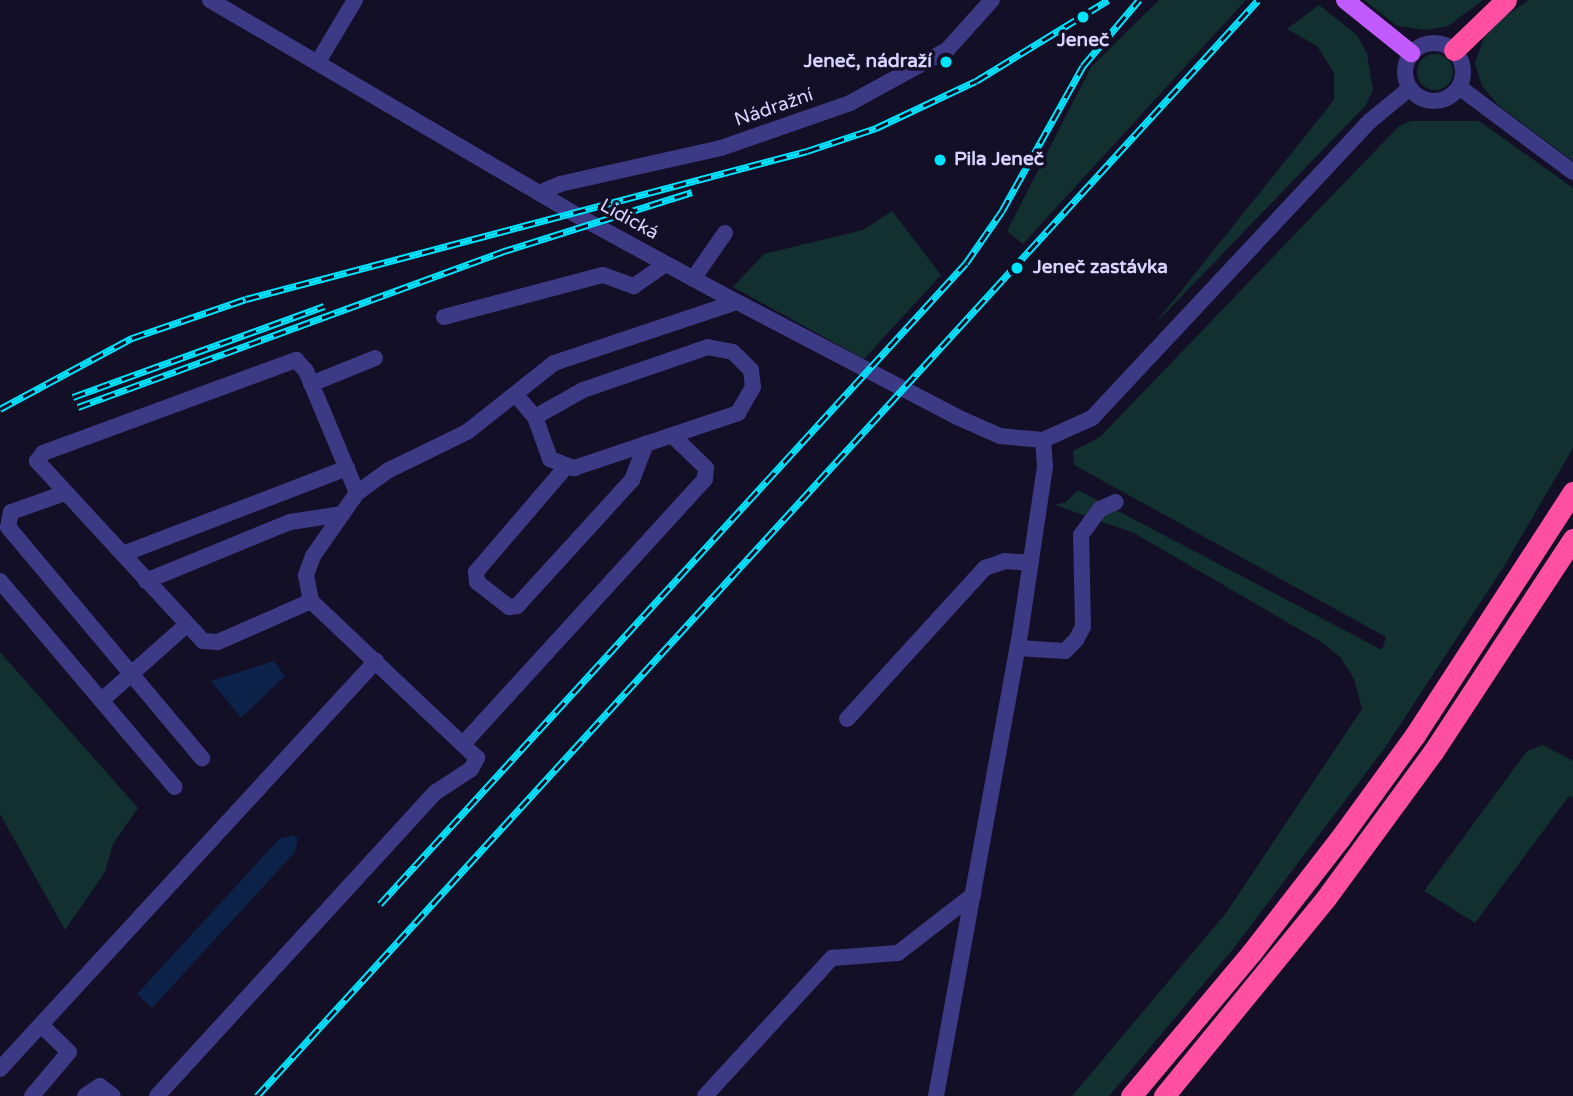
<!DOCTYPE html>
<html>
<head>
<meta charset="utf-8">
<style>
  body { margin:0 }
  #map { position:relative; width:1573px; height:1096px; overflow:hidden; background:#130f26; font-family:"Varela Round",sans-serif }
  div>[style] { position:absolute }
  .green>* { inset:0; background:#12302f }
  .round { border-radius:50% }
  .water>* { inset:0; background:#0c2248 }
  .minor>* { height:16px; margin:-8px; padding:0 8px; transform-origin:8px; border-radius:8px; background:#3d3a85 }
  .minor>.ring { margin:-8px; padding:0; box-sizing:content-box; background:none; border:16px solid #3d3a85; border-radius:50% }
  .major>* { height:18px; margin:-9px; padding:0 9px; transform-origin:9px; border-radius:9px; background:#c25bff }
  .highway>* { height:21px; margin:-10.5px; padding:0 10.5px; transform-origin:10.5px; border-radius:10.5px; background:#ff4fa3 }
  .rail>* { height:7px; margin-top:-3.5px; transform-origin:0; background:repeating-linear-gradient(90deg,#130f26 0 13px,#00e5ff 0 26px); box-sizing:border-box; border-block:2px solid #00e5ff }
  .dots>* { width:19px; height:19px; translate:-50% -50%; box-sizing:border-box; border:4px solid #130f26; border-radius:50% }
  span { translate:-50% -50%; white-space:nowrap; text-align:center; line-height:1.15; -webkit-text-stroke:7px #130f26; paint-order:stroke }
  .poi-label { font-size:19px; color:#d9d4ff; font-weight:700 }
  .right { translate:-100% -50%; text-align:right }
  .left { translate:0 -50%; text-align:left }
  .street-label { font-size:19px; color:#d9d4ff }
</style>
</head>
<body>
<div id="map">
  <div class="green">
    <i style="clip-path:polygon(1159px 0,1246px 0,1023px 244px,1007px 231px,1091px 67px)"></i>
    <i style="clip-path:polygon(1364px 0,1483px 0,1448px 26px,1427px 30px,1397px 26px)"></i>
    <i style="clip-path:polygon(1529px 0,1573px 0,1573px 161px,1498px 105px,1482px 86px,1475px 63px,1484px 37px,1502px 18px)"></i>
    <i style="clip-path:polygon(1319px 5px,1357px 35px,1367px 54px,1373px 90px,1366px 105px,1153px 326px,1334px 100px,1334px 73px,1317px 46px,1287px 29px)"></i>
    <i class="round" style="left:1417px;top:54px;width:36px;height:36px"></i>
    <i style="clip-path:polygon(1411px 121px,1479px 121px,1573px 188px,1573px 448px,1503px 568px,1384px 749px,1233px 949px,1109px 1096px,1072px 1096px,1226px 913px,1362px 709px,1354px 679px,1341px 658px,1323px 643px,1134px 533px,1055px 505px,1066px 502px,1078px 490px,1382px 650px,1386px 637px,1074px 465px,1073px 451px,1100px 437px,1399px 126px)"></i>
    <i style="clip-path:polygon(892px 211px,941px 275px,864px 359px,733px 287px,764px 254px,863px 230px)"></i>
    <i style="clip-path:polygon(0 652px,138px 808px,113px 844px,105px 872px,65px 930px,0 814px)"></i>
    <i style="clip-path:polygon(1543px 745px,1573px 761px,1573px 798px,1569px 796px,1475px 923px,1424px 891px,1527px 751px)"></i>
  </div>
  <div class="water">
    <i style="clip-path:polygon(274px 661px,285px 676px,241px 718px,211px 681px)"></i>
    <i style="clip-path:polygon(293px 835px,298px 839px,295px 852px,152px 1008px,137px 994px,280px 838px)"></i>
  </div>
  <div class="minor">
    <i style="left:210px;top:0;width:439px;rotate:30.4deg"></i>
    <i style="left:589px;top:222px;width:149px;rotate:28.5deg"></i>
    <i style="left:720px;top:293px;width:267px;rotate:27.6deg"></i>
    <i style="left:957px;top:417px;width:47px;rotate:23.8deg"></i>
    <i style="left:1000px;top:436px;width:43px;rotate:5.3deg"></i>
    <i style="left:1043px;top:440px;width:54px;rotate:-24.2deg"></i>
    <i style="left:1092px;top:418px;width:407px;rotate:-46.9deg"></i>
    <i style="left:1370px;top:121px;width:52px;rotate:-39.5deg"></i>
    <i class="ring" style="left:1405px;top:43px;width:42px;height:42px"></i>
    <i style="left:318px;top:62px;width:72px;rotate:-59.2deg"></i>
    <i style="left:1459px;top:87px;width:142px;rotate:36.7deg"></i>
    <i style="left:539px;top:193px;width:23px;rotate:-23deg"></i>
    <i style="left:560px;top:184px;width:165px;rotate:-12.6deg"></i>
    <i style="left:721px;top:148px;width:137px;rotate:-19.2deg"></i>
    <i style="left:850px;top:103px;width:111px;rotate:-28.7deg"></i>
    <i style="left:947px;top:50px;width:67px;rotate:-48deg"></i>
    <i style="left:693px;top:279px;width:56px;rotate:-55.2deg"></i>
    <i style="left:444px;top:317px;width:164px;rotate:-14.8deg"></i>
    <i style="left:603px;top:275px;width:33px;rotate:20deg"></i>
    <i style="left:634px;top:286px;width:38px;rotate:-35deg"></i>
    <i style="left:311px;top:384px;width:69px;rotate:-22.1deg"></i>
    <i style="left:515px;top:394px;width:30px;rotate:49deg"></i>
    <i style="left:535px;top:417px;width:45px;rotate:70.3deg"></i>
    <i style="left:550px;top:459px;width:26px;rotate:21deg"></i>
    <i style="left:574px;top:468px;width:173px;rotate:-18.5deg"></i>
    <i style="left:738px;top:413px;width:30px;rotate:-60deg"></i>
    <i style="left:753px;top:387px;width:17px;rotate:-97deg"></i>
    <i style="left:751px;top:370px;width:25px;rotate:-135deg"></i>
    <i style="left:733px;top:352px;width:25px;rotate:-169deg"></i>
    <i style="left:708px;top:347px;width:132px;rotate:161deg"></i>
    <i style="left:583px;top:390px;width:55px;rotate:150.6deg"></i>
    <i style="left:565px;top:468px;width:137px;rotate:130.6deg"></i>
    <i style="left:476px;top:572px;width:10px;rotate:84deg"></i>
    <i style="left:477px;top:582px;width:41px;rotate:38deg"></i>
    <i style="left:509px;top:607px;width:8px;rotate:-7deg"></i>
    <i style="left:517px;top:606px;width:171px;rotate:-47.6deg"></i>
    <i style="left:632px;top:480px;width:39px;rotate:-69deg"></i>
    <i style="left:65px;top:493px;width:57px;rotate:160.6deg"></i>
    <i style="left:11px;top:512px;width:15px;rotate:101deg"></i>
    <i style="left:8px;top:527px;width:302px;rotate:50deg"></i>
    <i style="left:123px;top:554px;width:240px;rotate:-21deg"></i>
    <i style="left:0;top:581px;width:270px;rotate:49.7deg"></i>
    <i style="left:146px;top:581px;width:156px;rotate:-22.3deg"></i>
    <i style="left:290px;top:522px;width:53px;rotate:-8.7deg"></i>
    <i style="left:311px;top:601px;width:102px;rotate:156.2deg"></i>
    <i style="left:218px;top:642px;width:15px;rotate:-176deg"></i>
    <i style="left:203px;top:641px;width:245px;rotate:-132.7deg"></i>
    <i style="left:37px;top:461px;width:10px;rotate:-53deg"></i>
    <i style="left:43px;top:453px;width:270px;rotate:-20.2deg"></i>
    <i style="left:296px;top:360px;width:15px;rotate:48deg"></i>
    <i style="left:306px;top:371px;width:132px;rotate:67.3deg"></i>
    <i style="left:1017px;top:648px;width:48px;rotate:3.6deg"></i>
    <i style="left:1065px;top:651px;width:16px;rotate:-45deg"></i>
    <i style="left:1076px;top:640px;width:15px;rotate:-62deg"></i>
    <i style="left:1083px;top:627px;width:92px;rotate:-91.2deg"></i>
    <i style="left:1081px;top:535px;width:32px;rotate:-54deg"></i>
    <i style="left:1100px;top:509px;width:17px;rotate:-24deg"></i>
    <i style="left:102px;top:700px;width:111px;rotate:-41.7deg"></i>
    <i style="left:847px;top:719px;width:205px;rotate:-47.6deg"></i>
    <i style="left:985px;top:568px;width:21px;rotate:-19deg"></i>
    <i style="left:1005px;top:561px;width:26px;rotate:4deg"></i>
    <i style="left:464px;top:743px;width:357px;rotate:-47.6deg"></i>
    <i style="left:705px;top:479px;width:11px;rotate:-85deg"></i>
    <i style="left:706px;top:468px;width:47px;rotate:-135.9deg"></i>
    <i style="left:0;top:1069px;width:555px;rotate:-47.34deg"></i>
    <i style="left:32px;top:1096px;width:57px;rotate:-49.9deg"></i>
    <i style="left:69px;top:1052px;width:39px;rotate:-136deg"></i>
    <i style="left:85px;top:1096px;width:18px;rotate:-34deg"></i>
    <i style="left:100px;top:1086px;width:16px;rotate:38deg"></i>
    <i style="left:157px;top:1096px;width:413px;rotate:-47.5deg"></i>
    <i style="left:436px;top:792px;width:42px;rotate:-33.3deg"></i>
    <i style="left:471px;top:769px;width:13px;rotate:-61deg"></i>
    <i style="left:477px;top:758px;width:228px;rotate:-136.6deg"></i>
    <i style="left:311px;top:601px;width:26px;rotate:-101deg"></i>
    <i style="left:306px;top:575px;width:20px;rotate:-70deg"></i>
    <i style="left:313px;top:556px;width:77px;rotate:-55.1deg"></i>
    <i style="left:357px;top:493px;width:39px;rotate:-36deg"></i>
    <i style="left:389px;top:470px;width:87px;rotate:-26deg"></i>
    <i style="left:467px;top:432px;width:111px;rotate:-38.4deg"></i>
    <i style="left:554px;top:363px;width:192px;rotate:-18.5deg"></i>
    <i style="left:705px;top:1096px;width:188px;rotate:-47.4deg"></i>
    <i style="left:832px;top:958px;width:66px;rotate:-4.3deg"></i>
    <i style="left:898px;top:953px;width:95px;rotate:-37.7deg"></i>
    <i style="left:936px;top:1096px;width:470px;rotate:-79.7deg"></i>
    <i style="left:1020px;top:634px;width:169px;rotate:-81.5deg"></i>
    <i style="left:1045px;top:467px;width:27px;rotate:-94deg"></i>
  </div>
  <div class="major">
    <i style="left:1345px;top:0;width:85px;rotate:38.8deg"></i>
  </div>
  <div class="highway">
    <i style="left:1454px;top:50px;width:72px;rotate:-43.9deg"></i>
    <i style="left:1131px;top:1096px;width:187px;rotate:-50deg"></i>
    <i style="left:1251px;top:953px;width:142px;rotate:-52.2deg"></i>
    <i style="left:1338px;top:841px;width:131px;rotate:-54deg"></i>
    <i style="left:1415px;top:735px;width:290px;rotate:-57deg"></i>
    <i style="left:1164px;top:1096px;width:256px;rotate:-50.7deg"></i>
    <i style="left:1326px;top:898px;width:181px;rotate:-53.8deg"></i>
    <i style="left:1433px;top:752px;width:255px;rotate:-56.7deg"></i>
  </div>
  <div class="rail">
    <i style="left:73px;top:397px;width:267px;rotate:-19.9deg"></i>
    <i style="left:78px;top:407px;width:451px;rotate:-20.1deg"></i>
    <i style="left:501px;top:252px;width:200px;rotate:-17.4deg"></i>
    <i style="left:0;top:409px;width:150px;rotate:-28.3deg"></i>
    <i style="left:132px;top:338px;width:120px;rotate:-18.9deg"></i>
    <i style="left:246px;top:299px;width:580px;rotate:-14.78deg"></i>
    <i style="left:807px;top:151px;width:73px;rotate:-18.4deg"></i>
    <i style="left:876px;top:128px;width:110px;rotate:-25.2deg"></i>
    <i style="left:976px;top:81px;width:155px;rotate:-31.5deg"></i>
    <i style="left:380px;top:904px;width:868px;rotate:-47.57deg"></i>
    <i style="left:966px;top:263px;width:63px;rotate:-55.3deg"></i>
    <i style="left:1002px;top:211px;width:166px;rotate:-60.8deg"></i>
    <i style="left:1083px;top:66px;width:87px;rotate:-49.7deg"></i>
    <i style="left:257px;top:1096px;width:1484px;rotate:-47.59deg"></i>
  </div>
  <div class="dots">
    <i style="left:1083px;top:17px;background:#00e5ff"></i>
    <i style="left:946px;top:62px;background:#00e5ff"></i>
    <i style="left:940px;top:160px;background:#00e5ff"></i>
    <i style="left:1017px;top:268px;background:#00e5ff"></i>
  </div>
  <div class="poi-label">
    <span style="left:1083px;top:41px">Jeneč</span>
    <span class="right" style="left:932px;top:62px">Jeneč, nádraží</span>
    <span class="left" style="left:954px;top:160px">Pila Jeneč</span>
    <span class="left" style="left:1033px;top:268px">Jeneč zastávka</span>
  </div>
  <div class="street-label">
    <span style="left:774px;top:108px;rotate:-19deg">Nádražní</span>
    <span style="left:629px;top:220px;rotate:29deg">Lidická</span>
  </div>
</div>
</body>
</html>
